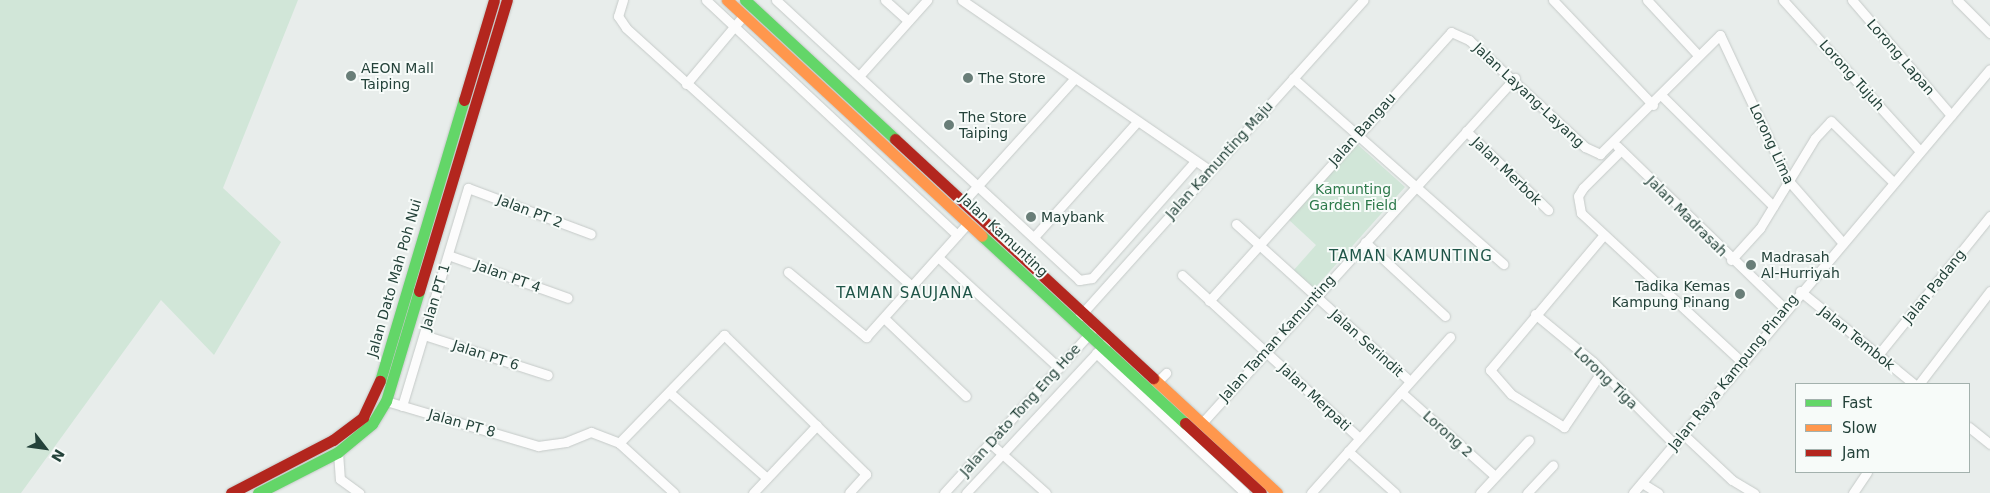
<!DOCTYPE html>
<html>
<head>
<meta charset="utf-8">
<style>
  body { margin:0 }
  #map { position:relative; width:1990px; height:493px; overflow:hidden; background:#e8edeb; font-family:"DejaVu Sans",sans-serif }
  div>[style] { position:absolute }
  .green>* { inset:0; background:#d1e6d8 }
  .roads { filter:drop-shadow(0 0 1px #c5cac8) drop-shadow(0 0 1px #c5cac8) }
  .street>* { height:9px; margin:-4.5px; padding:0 4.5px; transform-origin:4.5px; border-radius:4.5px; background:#fcfcfc }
  .fast>* { height:11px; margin:-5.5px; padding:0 5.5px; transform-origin:5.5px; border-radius:5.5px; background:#63d668 }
  .slow>* { height:11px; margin:-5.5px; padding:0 5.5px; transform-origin:5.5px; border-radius:5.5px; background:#ff974d }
  .jam>* { height:11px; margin:-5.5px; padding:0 5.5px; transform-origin:5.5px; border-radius:5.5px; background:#b3261e }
  .dots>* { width:14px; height:14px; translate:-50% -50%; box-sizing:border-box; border:2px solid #f7fbf9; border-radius:50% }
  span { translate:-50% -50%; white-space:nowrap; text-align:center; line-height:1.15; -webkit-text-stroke:4px #f7fbf9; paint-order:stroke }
  .street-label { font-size:14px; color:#24423a }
  .poi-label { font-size:14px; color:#24423a }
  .left { translate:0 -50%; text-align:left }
  .right { translate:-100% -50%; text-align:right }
  .park-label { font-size:14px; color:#2d7a4b }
  .neighbourhood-label { font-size:15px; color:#1f5548; letter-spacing:1px }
  .legend { position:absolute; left:1795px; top:383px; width:175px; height:90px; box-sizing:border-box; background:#f7fbf9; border:1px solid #a3b1ad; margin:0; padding:6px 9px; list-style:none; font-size:15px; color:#24423a }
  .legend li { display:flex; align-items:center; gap:10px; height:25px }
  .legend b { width:25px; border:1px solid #a3b1ad }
  .north { position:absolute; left:20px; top:423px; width:50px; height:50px; -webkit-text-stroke:4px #f7fbf9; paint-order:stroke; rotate:120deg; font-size:14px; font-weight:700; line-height:20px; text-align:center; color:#24423a }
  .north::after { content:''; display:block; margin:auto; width:18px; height:22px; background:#24423a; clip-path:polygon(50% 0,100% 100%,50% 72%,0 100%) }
</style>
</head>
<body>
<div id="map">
  <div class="green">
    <i style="clip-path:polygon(0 0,298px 0,223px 188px,281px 242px,214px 355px,161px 300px,21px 493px,0 493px)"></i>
    <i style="clip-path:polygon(1357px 144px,1405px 187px,1314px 289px,1293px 271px,1316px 245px,1289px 220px)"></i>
  </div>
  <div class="roads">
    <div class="street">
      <i style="left:623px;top:0;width:17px;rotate:107deg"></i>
      <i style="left:618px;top:16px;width:14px;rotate:56deg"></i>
      <i style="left:626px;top:28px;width:385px;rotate:42.1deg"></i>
      <i style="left:706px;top:0;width:344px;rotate:43.1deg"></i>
      <i style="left:776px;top:0;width:413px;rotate:42.7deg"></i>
      <i style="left:1079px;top:280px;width:13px;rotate:-9deg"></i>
      <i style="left:1092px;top:278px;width:156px;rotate:-48.6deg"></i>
      <i style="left:885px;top:0;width:31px;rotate:42deg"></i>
      <i style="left:962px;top:0;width:300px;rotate:34.5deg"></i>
      <i style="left:1553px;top:0;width:145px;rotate:46.4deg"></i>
      <i style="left:1647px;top:0;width:74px;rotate:47.2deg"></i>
      <i style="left:1783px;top:0;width:204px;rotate:47.8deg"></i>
      <i style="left:1852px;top:0;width:152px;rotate:49.3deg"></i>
      <i style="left:1957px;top:0;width:47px;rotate:45deg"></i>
      <i style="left:860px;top:75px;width:101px;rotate:-48.2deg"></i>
      <i style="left:1293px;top:78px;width:281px;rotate:41.5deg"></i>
      <i style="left:686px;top:84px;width:90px;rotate:-50deg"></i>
      <i style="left:1661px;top:95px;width:158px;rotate:44.7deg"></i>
      <i style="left:1466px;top:131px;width:114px;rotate:43.9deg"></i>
      <i style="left:1617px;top:146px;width:233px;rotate:44.1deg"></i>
      <i style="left:1621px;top:150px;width:54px;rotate:135deg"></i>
      <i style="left:1583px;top:188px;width:9px;rotate:122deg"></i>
      <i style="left:1578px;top:196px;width:17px;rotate:80deg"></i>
      <i style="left:1581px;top:213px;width:217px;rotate:42.8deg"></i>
      <i style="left:963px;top:202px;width:167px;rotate:-47.9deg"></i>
      <i style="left:1236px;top:224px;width:234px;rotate:42.1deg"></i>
      <i style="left:1034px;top:237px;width:154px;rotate:-48.2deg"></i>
      <i style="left:1365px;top:242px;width:109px;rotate:42.8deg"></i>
      <i style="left:448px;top:255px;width:127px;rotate:19.7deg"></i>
      <i style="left:938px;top:257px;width:164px;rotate:42.5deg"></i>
      <i style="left:1731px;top:260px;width:43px;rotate:-47.8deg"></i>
      <i style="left:1760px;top:228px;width:105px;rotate:-58.6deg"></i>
      <i style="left:1815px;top:138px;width:23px;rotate:-47deg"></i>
      <i style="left:1831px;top:121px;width:87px;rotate:44.5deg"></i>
      <i style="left:788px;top:272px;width:102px;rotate:39.8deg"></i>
      <i style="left:866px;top:337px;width:154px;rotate:-48.2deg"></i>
      <i style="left:1182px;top:275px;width:241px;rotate:42.6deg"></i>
      <i style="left:1800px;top:291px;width:147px;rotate:39.2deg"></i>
      <i style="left:1209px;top:301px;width:362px;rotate:-48deg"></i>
      <i style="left:1451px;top:32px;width:20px;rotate:24deg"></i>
      <i style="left:1469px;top:40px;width:158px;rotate:42.7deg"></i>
      <i style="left:1585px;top:147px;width:17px;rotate:25deg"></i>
      <i style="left:1600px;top:154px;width:169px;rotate:-44.8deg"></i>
      <i style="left:1720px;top:35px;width:160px;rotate:64.9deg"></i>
      <i style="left:1788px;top:180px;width:82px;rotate:48.9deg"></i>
      <i style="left:1535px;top:314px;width:75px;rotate:39.6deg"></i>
      <i style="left:1593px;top:362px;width:117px;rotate:45.3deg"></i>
      <i style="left:1079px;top:317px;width:426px;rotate:-48.1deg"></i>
      <i style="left:884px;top:318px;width:113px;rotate:43.6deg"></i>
      <i style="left:424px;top:335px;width:130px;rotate:17.9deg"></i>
      <i style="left:1096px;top:353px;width:204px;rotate:43.2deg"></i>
      <i style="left:1878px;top:355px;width:179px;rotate:-51.1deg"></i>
      <i style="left:1602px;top:371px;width:68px;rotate:124.2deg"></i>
      <i style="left:1564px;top:427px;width:62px;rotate:-148.1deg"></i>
      <i style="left:1511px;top:394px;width:32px;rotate:-131deg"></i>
      <i style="left:1490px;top:370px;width:175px;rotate:-49.9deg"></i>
      <i style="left:1157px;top:382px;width:13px;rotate:-45deg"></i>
      <i style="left:1919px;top:384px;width:117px;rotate:-52.6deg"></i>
      <i style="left:669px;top:392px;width:130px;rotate:41.3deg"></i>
      <i style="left:1401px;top:392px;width:126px;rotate:41.8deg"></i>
      <i style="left:386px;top:401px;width:159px;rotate:16.5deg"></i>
      <i style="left:538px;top:446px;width:28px;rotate:-8deg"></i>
      <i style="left:566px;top:442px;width:27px;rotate:-22deg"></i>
      <i style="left:591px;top:432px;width:30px;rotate:21deg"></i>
      <i style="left:402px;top:406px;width:228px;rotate:-73.2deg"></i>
      <i style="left:468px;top:188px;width:131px;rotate:20.5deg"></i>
      <i style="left:1202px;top:423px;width:466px;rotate:-47.8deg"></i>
      <i style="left:1969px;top:427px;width:27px;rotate:39deg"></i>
      <i style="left:1683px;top:434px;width:67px;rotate:43.2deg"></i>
      <i style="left:1732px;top:480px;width:26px;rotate:31deg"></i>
      <i style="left:990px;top:443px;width:75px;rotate:41.8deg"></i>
      <i style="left:1348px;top:451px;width:63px;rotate:41.8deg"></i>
      <i style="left:338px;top:452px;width:27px;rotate:86deg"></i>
      <i style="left:340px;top:479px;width:24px;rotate:36deg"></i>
      <i style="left:1642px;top:483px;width:19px;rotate:32deg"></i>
      <i style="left:674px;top:493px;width:74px;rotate:-137.7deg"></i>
      <i style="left:619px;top:443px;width:151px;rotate:-45.8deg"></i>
      <i style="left:724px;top:335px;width:199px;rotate:44.4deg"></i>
      <i style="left:866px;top:474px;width:25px;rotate:132deg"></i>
      <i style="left:753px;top:493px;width:93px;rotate:-46.7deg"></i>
      <i style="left:944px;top:493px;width:219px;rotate:-47.6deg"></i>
      <i style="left:966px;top:493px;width:204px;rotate:-47deg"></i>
      <i style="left:1311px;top:493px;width:209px;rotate:-48.3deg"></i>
      <i style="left:1480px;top:493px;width:72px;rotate:-47.2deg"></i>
      <i style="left:1527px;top:493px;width:38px;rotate:-47deg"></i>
      <i style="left:1633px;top:493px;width:554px;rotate:-49.9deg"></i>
      <i style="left:1853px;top:493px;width:25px;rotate:-56deg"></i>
    </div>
    <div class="fast">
      <i style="left:745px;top:0;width:205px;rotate:42.8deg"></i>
      <i style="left:982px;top:236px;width:276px;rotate:42.7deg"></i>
      <i style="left:380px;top:381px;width:293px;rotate:-73.4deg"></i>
      <i style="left:258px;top:493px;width:90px;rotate:-27.1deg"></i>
      <i style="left:338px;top:452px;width:44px;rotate:-39.5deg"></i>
      <i style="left:372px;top:424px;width:27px;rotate:-59deg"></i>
      <i style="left:386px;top:401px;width:115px;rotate:-73.3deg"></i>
    </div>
    <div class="slow">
      <i style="left:727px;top:0;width:347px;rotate:42.8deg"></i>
      <i style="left:1153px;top:378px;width:169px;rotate:42.8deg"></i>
    </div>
    <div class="jam">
      <i style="left:464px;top:100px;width:104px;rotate:-73.3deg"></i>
      <i style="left:895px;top:139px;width:352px;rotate:42.8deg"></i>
      <i style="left:419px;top:291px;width:304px;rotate:-73.2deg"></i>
      <i style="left:1185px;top:423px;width:103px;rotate:42.6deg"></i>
      <i style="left:231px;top:493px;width:115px;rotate:-27.5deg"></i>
      <i style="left:333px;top:440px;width:38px;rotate:-37deg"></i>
      <i style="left:363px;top:417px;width:40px;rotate:-65deg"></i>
    </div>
  </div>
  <div class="dots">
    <i style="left:351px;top:76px;background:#697e78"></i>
    <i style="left:968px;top:78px;background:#697e78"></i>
    <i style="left:949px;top:125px;background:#697e78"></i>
    <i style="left:1031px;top:217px;background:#697e78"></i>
    <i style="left:1751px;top:265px;background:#697e78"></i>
    <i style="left:1740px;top:294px;background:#697e78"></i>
  </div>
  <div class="street-label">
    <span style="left:1901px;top:57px;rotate:49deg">Lorong Lapan</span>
    <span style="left:1852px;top:75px;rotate:48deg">Lorong Tujuh</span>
    <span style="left:1529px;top:95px;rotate:43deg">Jalan Layang-Layang</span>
    <span style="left:1362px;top:129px;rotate:-48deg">Jalan Bangau</span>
    <span style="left:1772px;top:144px;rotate:65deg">Lorong Lima</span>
    <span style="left:1219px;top:160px;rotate:-48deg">Jalan Kamunting Maju</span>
    <span style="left:1507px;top:171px;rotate:44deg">Jalan Merbok</span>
    <span style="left:530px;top:211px;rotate:21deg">Jalan PT 2</span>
    <span style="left:1687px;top:216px;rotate:45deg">Jalan Madrasah</span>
    <span style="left:1004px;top:235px;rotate:43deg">Jalan Kamunting</span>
    <span style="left:508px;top:276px;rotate:20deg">Jalan PT 4</span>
    <span style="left:394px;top:278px;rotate:-74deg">Jalan Dato Mah Poh Nui</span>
    <span style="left:1934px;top:286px;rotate:-51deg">Jalan Padang</span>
    <span style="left:435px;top:297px;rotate:-73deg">Jalan PT 1</span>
    <span style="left:1277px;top:338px;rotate:-48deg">Jalan Taman Kamunting</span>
    <span style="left:1857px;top:338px;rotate:39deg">Jalan Tembok</span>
    <span style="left:1367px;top:343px;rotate:42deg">Jalan Serindit</span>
    <span style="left:486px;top:355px;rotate:18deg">Jalan PT 6</span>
    <span style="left:1733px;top:372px;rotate:-51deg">Jalan Raya Kampung Pinang</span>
    <span style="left:1606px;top:378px;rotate:44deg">Lorong Tiga</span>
    <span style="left:1315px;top:397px;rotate:43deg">Jalan Merpati</span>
    <span style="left:1020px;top:410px;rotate:-48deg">Jalan Dato Tong Eng Hoe</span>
    <span style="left:462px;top:423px;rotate:16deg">Jalan PT 8</span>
    <span style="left:1448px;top:434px;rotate:42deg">Lorong 2</span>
  </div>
  <div class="poi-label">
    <span class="left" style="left:361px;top:76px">AEON Mall<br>Taiping</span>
    <span class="left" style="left:978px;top:78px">The Store</span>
    <span class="left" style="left:959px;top:125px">The Store<br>Taiping</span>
    <span class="left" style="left:1041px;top:217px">Maybank</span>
    <span class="left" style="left:1761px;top:265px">Madrasah<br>Al-Hurriyah</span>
    <span class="right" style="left:1730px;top:294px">Tadika Kemas<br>Kampung Pinang</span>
  </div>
  <div class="park-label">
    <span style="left:1353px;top:197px">Kamunting<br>Garden Field</span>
  </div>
  <div class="neighbourhood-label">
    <span style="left:1411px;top:257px">TAMAN KAMUNTING</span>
    <span style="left:905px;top:294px">TAMAN SAUJANA</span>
  </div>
  <ul class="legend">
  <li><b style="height:6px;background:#63d668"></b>Fast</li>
  <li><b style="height:6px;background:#ff974d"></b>Slow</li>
  <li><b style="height:6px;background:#b3261e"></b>Jam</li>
  </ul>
  <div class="north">N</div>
</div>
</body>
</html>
